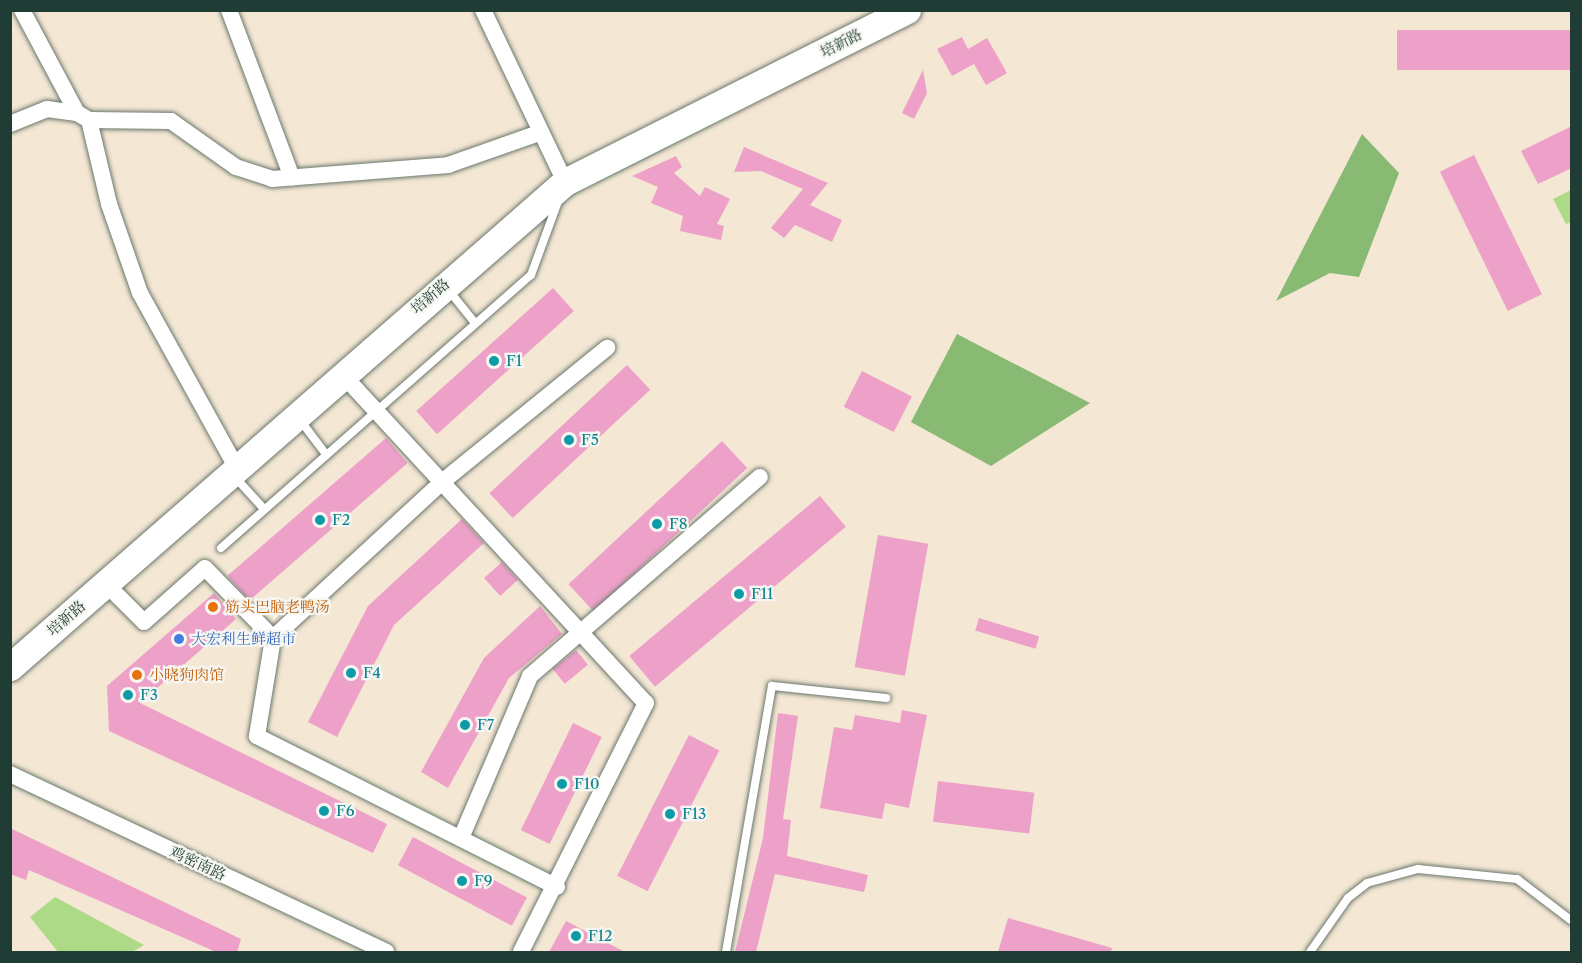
<!DOCTYPE html>
<html>
<head>
<meta charset="utf-8">
<style>
  body { margin:0 }
  #map { position:relative; width:1582px; height:963px; overflow:hidden; background:#f4e7d4; font-family:"Libre Caslon Text","Noto Serif SC",serif }
  div>[style] { position:absolute }
  .green>* { inset:0; background:#acda87 }
  .forest>* { inset:0; background:#89ba74 }
  .building>* { inset:0; background:#eda1c9; transform-origin:0 0 }
  .roads { filter:drop-shadow(0 0 2px #6a786c) drop-shadow(0 0 2px #6a786c) }
  .service>* { height:8px; margin:-4px; padding:0 4px; transform-origin:4px; border-radius:4px; background:#fff }
  .minor>* { height:16px; margin:-8px; padding:0 8px; transform-origin:8px; border-radius:8px; background:#fff }
  .trunk>* { height:27px; margin:-13.5px; padding:0 13.5px; transform-origin:13.5px; border-radius:13.5px; background:#fff }
  .dots>* { width:16px; height:16px; translate:-50% -50%; box-sizing:border-box; border:3px solid #f6f6f2; border-radius:50% }
  span { translate:-50% -50%; white-space:nowrap; text-align:center; line-height:1.15; -webkit-text-stroke:4.5px #f6f6f2; paint-order:stroke }
  .street-label { font-size:15px; color:#1f3d34 }
  .culture-label { font-size:15px; color:#0d838f }
  .left { translate:0 -50%; text-align:left }
  .food-label { font-size:15px; color:#c56008 }
  .shop-label { font-size:15px; color:#366cbe }
  .frame { position:absolute; inset:0; border:12px solid #1f3d34; pointer-events:none }
</style>
</head>
<body>
<div id="map">
  <div class="green">
    <i style="clip-path:polygon(1571px 190px,1571px 222px,1566px 224px,1553px 199px)"></i>
    <i style="clip-path:polygon(55px 897px,144px 945px,132px 952px,58px 952px,30px 917px)"></i>
  </div>
  <div class="forest">
    <i style="clip-path:polygon(1362px 134px,1399px 173px,1359px 277px,1330px 273px,1276px 301px)"></i>
    <i style="clip-path:polygon(957px 334px,1090px 403px,991px 466px,911px 422px)"></i>
  </div>
  <div class="building">
    <i style="left:1572px;top:30px;width:40px;height:175px;rotate:90deg"></i>
    <i style="clip-path:polygon(962px 37px,968px 49px,987px 38px,1007px 73px,986px 85px,974px 64px,952px 76px,937px 49px)"></i>
    <i style="clip-path:polygon(923px 70px,927px 93px,914px 119px,902px 113px)"></i>
    <i style="clip-path:polygon(1572px 126px,1572px 168px,1538px 184px,1521px 151px)"></i>
    <i style="clip-path:polygon(744px 147px,828px 183px,810px 205px,842px 220px,832px 242px,795px 225px,784px 238px,771px 228px,803px 189px,761px 171px,734px 172px)"></i>
    <i style="left:1474px;top:155px;width:155px;height:38px;rotate:64deg"></i>
    <i style="clip-path:polygon(676px 156px,682px 167px,674px 173px,700px 196px,705px 187px,730px 199px,717px 224px,724px 226px,721px 240px,680px 231px,683px 216px,651px 203px,658px 187px,632px 176px)"></i>
    <i style="left:553px;top:288px;width:31px;height:184px;rotate:48deg"></i>
    <i style="left:627px;top:365px;width:34px;height:188px;rotate:47deg"></i>
    <i style="left:862px;top:371px;width:56px;height:40px;rotate:27deg"></i>
    <i style="left:386px;top:438px;width:33px;height:210px;rotate:49deg"></i>
    <i style="left:722px;top:441px;width:37px;height:210px;rotate:47deg"></i>
    <i style="left:820px;top:496px;width:40px;height:249px;rotate:50deg"></i>
    <i style="clip-path:polygon(462px 519px,484px 543px,394px 625px,337px 737px,308px 722px,368px 606px)"></i>
    <i style="left:878px;top:535px;width:51px;height:134px;rotate:10deg"></i>
    <i style="left:502px;top:562px;width:24px;height:24px;rotate:48deg"></i>
    <i style="clip-path:polygon(214px 593px,236px 619px,140px 703px,387px 824px,373px 853px,109px 731px,107px 686px)"></i>
    <i style="clip-path:polygon(540px 606px,562px 634px,509px 678px,448px 788px,421px 772px,484px 658px)"></i>
    <i style="left:979px;top:618px;width:63px;height:13px;rotate:17deg"></i>
    <i style="left:576px;top:650px;width:19px;height:30px;rotate:51deg"></i>
    <i style="clip-path:polygon(902px 710px,927px 715px,909px 808px,885px 803px,882px 819px,820px 808px,834px 727px,852px 730px,855px 715px,900px 723px)"></i>
    <i style="clip-path:polygon(778px 713px,798px 716px,783px 819px,791px 820px,787px 856px,868px 875px,864px 892px,775px 874px,756px 952px,735px 952px,763px 838px)"></i>
    <i style="left:573px;top:723px;width:32px;height:119px;rotate:26deg"></i>
    <i style="left:689px;top:735px;width:34px;height:158px;rotate:27deg"></i>
    <i style="left:938px;top:781px;width:97px;height:41px;rotate:7deg"></i>
    <i style="clip-path:polygon(10px 828px,241px 939px,237px 952px,216px 952px,29px 870px,26px 880px,10px 874px)"></i>
    <i style="left:413px;top:837px;width:129px;height:32px;rotate:28deg"></i>
    <i style="clip-path:polygon(1008px 918px,1112px 948px,1111px 952px,998px 952px)"></i>
    <i style="clip-path:polygon(566px 921px,625px 952px,549px 952px)"></i>
  </div>
  <div class="roads">
    <div class="service">
      <i style="left:447px;top:288px;width:45px;rotate:51.3deg"></i>
      <i style="left:300px;top:420px;width:41px;rotate:52.9deg"></i>
      <i style="left:234px;top:476px;width:45px;rotate:47.7deg"></i>
      <i style="left:221px;top:548px;width:413px;rotate:-41.4deg"></i>
      <i style="left:531px;top:275px;width:81px;rotate:-69.8deg"></i>
      <i style="left:726px;top:952px;width:270px;rotate:-80.2deg"></i>
      <i style="left:772px;top:686px;width:115px;rotate:6deg"></i>
      <i style="left:1310px;top:952px;width:66px;rotate:-54.9deg"></i>
      <i style="left:1348px;top:898px;width:24px;rotate:-38deg"></i>
      <i style="left:1367px;top:883px;width:53px;rotate:-15.4deg"></i>
      <i style="left:1418px;top:869px;width:100px;rotate:5.8deg"></i>
      <i style="left:1517px;top:879px;width:69px;rotate:37.4deg"></i>
    </div>
    <div class="minor">
      <i style="left:22px;top:10px;width:117px;rotate:61.9deg"></i>
      <i style="left:77px;top:113px;width:14px;rotate:30deg"></i>
      <i style="left:89px;top:120px;width:82px;rotate:0.7deg"></i>
      <i style="left:171px;top:121px;width:80px;rotate:35.3deg"></i>
      <i style="left:236px;top:167px;width:38px;rotate:18deg"></i>
      <i style="left:272px;top:179px;width:177px;rotate:-4.5deg"></i>
      <i style="left:448px;top:165px;width:96px;rotate:-19.4deg"></i>
      <i style="left:229px;top:10px;width:179px;rotate:69.4deg"></i>
      <i style="left:483px;top:10px;width:191px;rotate:64.5deg"></i>
      <i style="left:89px;top:120px;width:86px;rotate:76.6deg"></i>
      <i style="left:109px;top:204px;width:94px;rotate:70.8deg"></i>
      <i style="left:140px;top:293px;width:199px;rotate:61.1deg"></i>
      <i style="left:10px;top:124px;width:40px;rotate:-22deg"></i>
      <i style="left:47px;top:109px;width:30px;rotate:8deg"></i>
      <i style="left:342px;top:374px;width:448px;rotate:47.3deg"></i>
      <i style="left:646px;top:703px;width:279px;rotate:116.7deg"></i>
      <i style="left:105px;top:583px;width:55px;rotate:45deg"></i>
      <i style="left:144px;top:622px;width:81px;rotate:-41.5deg"></i>
      <i style="left:205px;top:568px;width:98px;rotate:45.8deg"></i>
      <i style="left:10px;top:774px;width:416px;rotate:25.3deg"></i>
      <i style="left:461px;top:838px;width:176px;rotate:-66.9deg"></i>
      <i style="left:530px;top:676px;width:304px;rotate:-40.9deg"></i>
      <i style="left:557px;top:887px;width:336px;rotate:-153.3deg"></i>
      <i style="left:257px;top:736px;width:99px;rotate:-80.7deg"></i>
      <i style="left:273px;top:638px;width:230px;rotate:-42.7deg"></i>
      <i style="left:442px;top:482px;width:213px;rotate:-39.1deg"></i>
    </div>
    <div class="trunk">
      <i style="left:10px;top:667px;width:737px;rotate:-41.15deg"></i>
      <i style="left:565px;top:182px;width:383px;rotate:-26.7deg"></i>
    </div>
  </div>
  <div class="dots">
    <i style="left:494px;top:361px;background:#0f9aa8"></i>
    <i style="left:569px;top:440px;background:#0f9aa8"></i>
    <i style="left:320px;top:520px;background:#0f9aa8"></i>
    <i style="left:657px;top:524px;background:#0f9aa8"></i>
    <i style="left:739px;top:594px;background:#0f9aa8"></i>
    <i style="left:213px;top:607px;background:#e8710a"></i>
    <i style="left:179px;top:639px;background:#3f7fe0"></i>
    <i style="left:351px;top:673px;background:#0f9aa8"></i>
    <i style="left:137px;top:675px;background:#e8710a"></i>
    <i style="left:128px;top:695px;background:#0f9aa8"></i>
    <i style="left:465px;top:725px;background:#0f9aa8"></i>
    <i style="left:562px;top:784px;background:#0f9aa8"></i>
    <i style="left:324px;top:811px;background:#0f9aa8"></i>
    <i style="left:670px;top:814px;background:#0f9aa8"></i>
    <i style="left:462px;top:881px;background:#0f9aa8"></i>
    <i style="left:576px;top:936px;background:#0f9aa8"></i>
  </div>
  <div class="street-label">
    <span style="left:841px;top:43px;rotate:-27deg">培新路</span>
    <span style="left:430px;top:296px;rotate:-41deg">培新路</span>
    <span style="left:66px;top:618px;rotate:-41deg">培新路</span>
    <span style="left:198px;top:863px;rotate:25deg">鸡密南路</span>
  </div>
  <div class="culture-label">
    <span class="left" style="left:506px;top:361px">F1</span>
    <span class="left" style="left:581px;top:440px">F5</span>
    <span class="left" style="left:332px;top:520px">F2</span>
    <span class="left" style="left:669px;top:524px">F8</span>
    <span class="left" style="left:751px;top:594px">F11</span>
    <span class="left" style="left:363px;top:673px">F4</span>
    <span class="left" style="left:140px;top:695px">F3</span>
    <span class="left" style="left:477px;top:725px">F7</span>
    <span class="left" style="left:574px;top:784px">F10</span>
    <span class="left" style="left:336px;top:811px">F6</span>
    <span class="left" style="left:682px;top:814px">F13</span>
    <span class="left" style="left:474px;top:881px">F9</span>
    <span class="left" style="left:588px;top:936px">F12</span>
  </div>
  <div class="food-label">
    <span class="left" style="left:225px;top:607px">筋头巴脑老鸭汤</span>
    <span class="left" style="left:149px;top:675px">小晓狗肉馆</span>
  </div>
  <div class="shop-label">
    <span class="left" style="left:191px;top:639px">大宏利生鲜超市</span>
  </div>
  <div class="frame"></div>
</div>
</body>
</html>
